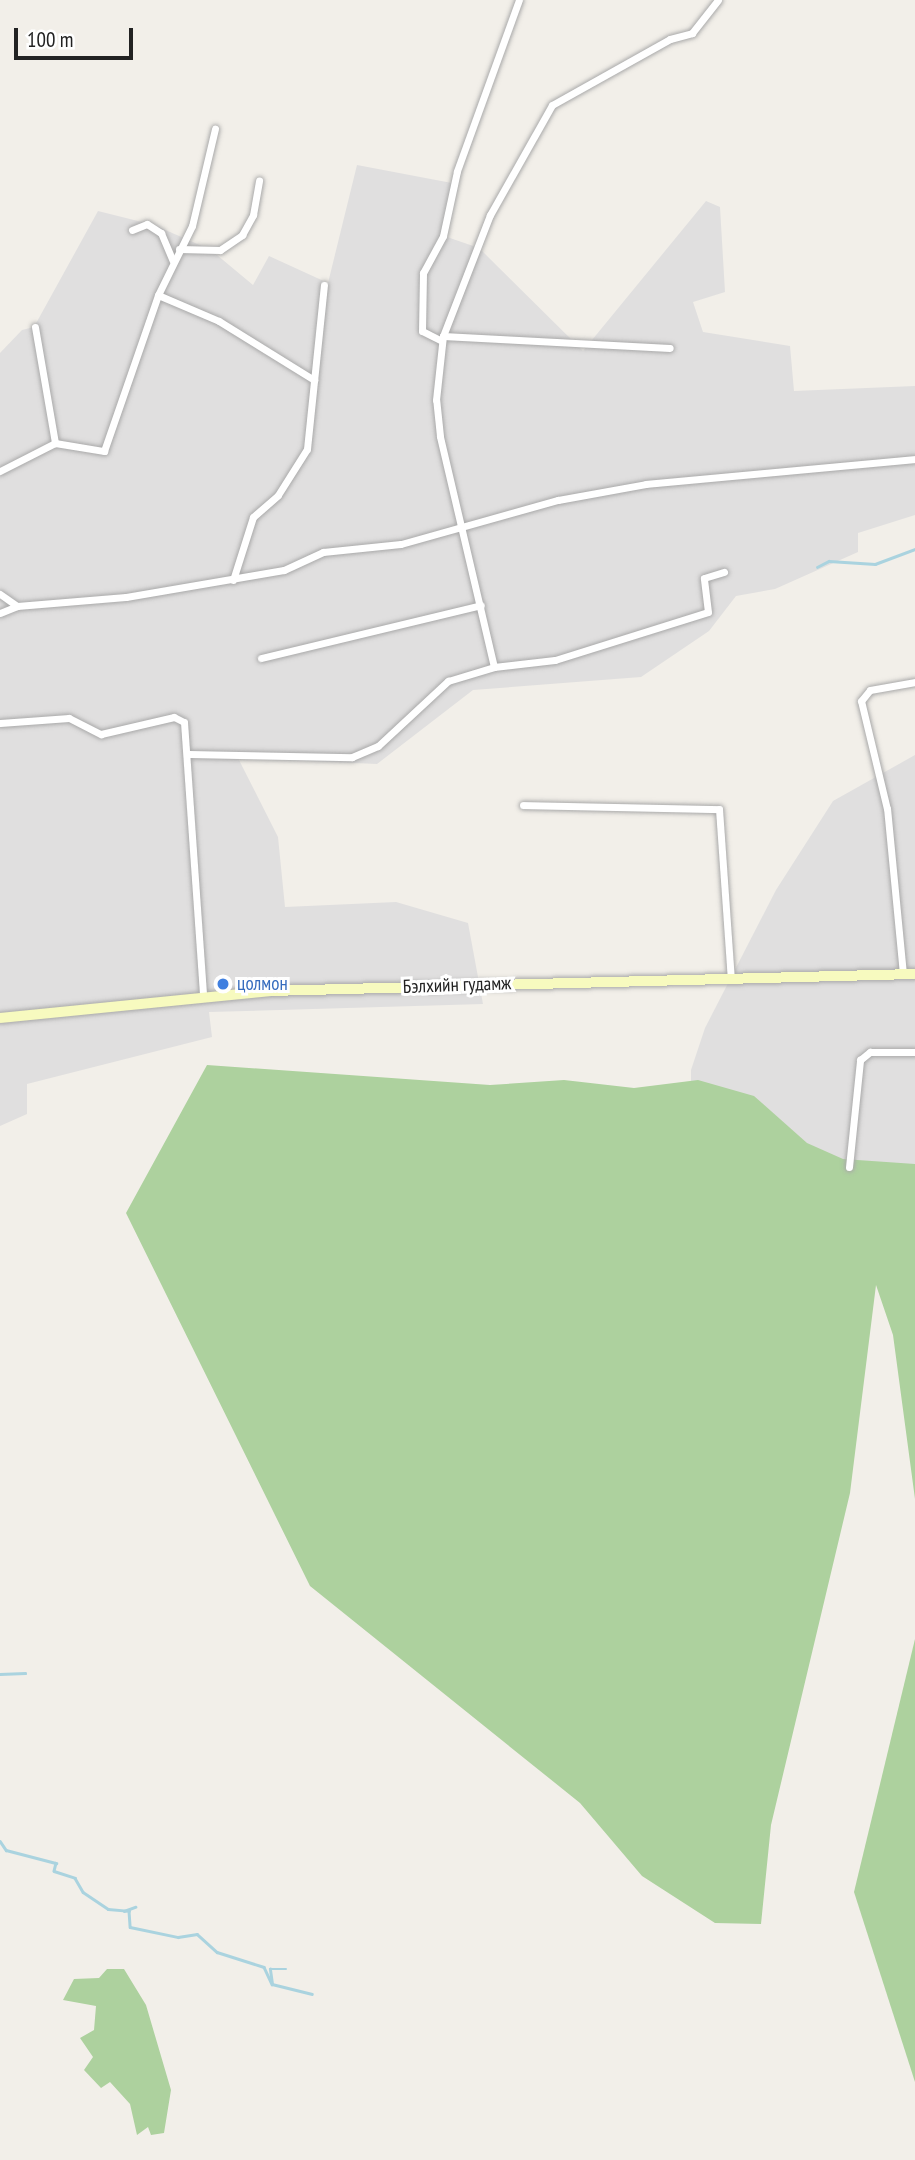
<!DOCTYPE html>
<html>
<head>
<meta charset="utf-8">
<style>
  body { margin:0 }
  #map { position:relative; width:915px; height:2160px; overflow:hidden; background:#f2efe9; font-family:"PT Sans Narrow",sans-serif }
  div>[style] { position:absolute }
  .residential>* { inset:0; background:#e0dfdf }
  .forest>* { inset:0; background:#add19e }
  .stream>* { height:2.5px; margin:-1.25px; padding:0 1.25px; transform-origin:1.25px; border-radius:1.25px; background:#aad3df }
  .roads { filter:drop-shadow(0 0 2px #a9a9a9) drop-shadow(0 0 2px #a9a9a9) }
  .street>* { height:7px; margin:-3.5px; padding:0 3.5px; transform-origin:3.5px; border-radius:3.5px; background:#fff }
  .secondary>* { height:10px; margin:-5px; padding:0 5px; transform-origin:5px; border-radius:5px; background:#f7fabf }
  .dots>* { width:19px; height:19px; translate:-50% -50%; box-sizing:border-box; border:4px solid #fff; border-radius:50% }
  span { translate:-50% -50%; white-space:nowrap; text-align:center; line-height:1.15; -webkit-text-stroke:6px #fff; paint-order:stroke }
  .shop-label { font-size:19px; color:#366cbe }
  .left { translate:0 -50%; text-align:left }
  .street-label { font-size:19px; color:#222 }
  .scale { position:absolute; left:14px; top:28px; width:119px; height:32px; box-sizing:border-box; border:4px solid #222; border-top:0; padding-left:9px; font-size:21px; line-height:24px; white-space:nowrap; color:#222; -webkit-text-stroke:5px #fff; paint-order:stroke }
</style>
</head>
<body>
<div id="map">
  <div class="residential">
    <i style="clip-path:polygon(357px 165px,457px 184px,447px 237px,479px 248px,583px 351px,706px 201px,720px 207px,725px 292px,693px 302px,703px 332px,790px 346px,794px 391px,915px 386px,915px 515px,858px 533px,858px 552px,775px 589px,736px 596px,709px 631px,641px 677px,473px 690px,377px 764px,238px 758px,278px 837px,285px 907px,396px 902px,468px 923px,483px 1004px,209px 1012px,212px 1037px,27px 1084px,27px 1114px,0 1126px,0 353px,22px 330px,34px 327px,98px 211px,154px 225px,211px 250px,253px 285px,269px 256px,328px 283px)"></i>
    <i style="clip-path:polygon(915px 755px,915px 1254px,691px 1138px,691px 1070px,705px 1028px,776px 890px,833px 801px)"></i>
  </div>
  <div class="forest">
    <i style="clip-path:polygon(207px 1065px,490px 1085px,564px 1080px,634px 1088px,698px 1080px,754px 1096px,807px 1143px,843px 1159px,915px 1164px,915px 1499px,893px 1335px,876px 1285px,850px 1493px,771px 1825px,761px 1924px,715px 1923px,642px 1876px,580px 1803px,310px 1586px,126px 1213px)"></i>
    <i style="clip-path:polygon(915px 1639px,915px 2082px,854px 1892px)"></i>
    <i style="clip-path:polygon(107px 1969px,124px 1969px,146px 2005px,171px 2090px,164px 2133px,151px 2135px,148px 2127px,137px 2135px,130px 2104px,110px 2082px,101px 2088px,84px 2070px,93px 2057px,80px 2038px,94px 2030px,96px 2006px,63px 2000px,74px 1979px,99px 1978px)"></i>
  </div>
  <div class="stream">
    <i style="left:817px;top:567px;width:13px;rotate:-27deg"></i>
    <i style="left:829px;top:561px;width:46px;rotate:3.7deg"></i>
    <i style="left:875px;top:564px;width:43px;rotate:-20.6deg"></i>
    <i style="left:0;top:1674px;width:25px;rotate:-2deg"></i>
    <i style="left:0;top:1841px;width:11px;rotate:56deg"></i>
    <i style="left:6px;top:1850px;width:52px;rotate:14.6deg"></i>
    <i style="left:56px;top:1863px;width:8px;rotate:104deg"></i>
    <i style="left:54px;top:1871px;width:22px;rotate:18deg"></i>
    <i style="left:75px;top:1878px;width:16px;rotate:60deg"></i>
    <i style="left:83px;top:1892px;width:30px;rotate:34deg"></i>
    <i style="left:108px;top:1909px;width:21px;rotate:5deg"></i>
    <i style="left:129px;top:1911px;width:16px;rotate:86deg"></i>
    <i style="left:130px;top:1927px;width:49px;rotate:11.8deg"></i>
    <i style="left:178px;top:1937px;width:19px;rotate:-9deg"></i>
    <i style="left:197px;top:1934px;width:27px;rotate:42deg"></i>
    <i style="left:217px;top:1952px;width:49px;rotate:17.7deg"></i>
    <i style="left:264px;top:1967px;width:19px;rotate:65deg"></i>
    <i style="left:272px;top:1984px;width:15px;rotate:-98deg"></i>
    <i style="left:270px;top:1969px;width:16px"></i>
    <i style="left:124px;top:1911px;width:12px;rotate:-20deg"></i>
    <i style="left:272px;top:1984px;width:41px;rotate:14deg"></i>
  </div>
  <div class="roads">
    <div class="street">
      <i style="left:132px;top:230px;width:16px;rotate:-22deg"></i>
      <i style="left:147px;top:224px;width:17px;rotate:33deg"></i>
      <i style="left:161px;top:233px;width:30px;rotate:67deg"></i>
      <i style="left:179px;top:249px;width:41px;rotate:1.4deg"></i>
      <i style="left:220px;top:250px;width:27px;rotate:-34deg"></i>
      <i style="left:242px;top:235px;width:23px;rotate:-61deg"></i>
      <i style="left:253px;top:215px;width:35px;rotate:-80deg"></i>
      <i style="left:158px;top:295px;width:66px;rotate:23.1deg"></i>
      <i style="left:219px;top:321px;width:112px;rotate:31.8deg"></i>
      <i style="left:35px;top:327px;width:118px;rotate:80.2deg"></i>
      <i style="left:443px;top:336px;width:227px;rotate:3deg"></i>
      <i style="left:442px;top:341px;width:22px;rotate:-153deg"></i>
      <i style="left:422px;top:331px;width:58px;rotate:-89deg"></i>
      <i style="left:423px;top:273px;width:42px;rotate:-61.6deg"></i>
      <i style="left:443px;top:236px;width:66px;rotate:-77.8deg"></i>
      <i style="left:457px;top:171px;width:182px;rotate:-70.1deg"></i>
      <i style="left:0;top:471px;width:62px;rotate:-27deg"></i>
      <i style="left:55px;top:443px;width:50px;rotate:9.3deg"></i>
      <i style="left:104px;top:451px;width:165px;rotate:-70.9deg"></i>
      <i style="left:158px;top:295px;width:77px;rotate:-63.8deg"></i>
      <i style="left:192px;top:226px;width:100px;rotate:-76.7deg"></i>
      <i style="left:233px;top:580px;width:66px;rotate:-72.4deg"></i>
      <i style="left:253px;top:517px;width:33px;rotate:-41deg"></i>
      <i style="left:278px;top:495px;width:54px;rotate:-57.8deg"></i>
      <i style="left:307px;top:449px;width:165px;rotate:-84.1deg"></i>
      <i style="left:0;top:594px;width:21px;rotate:35deg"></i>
      <i style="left:17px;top:606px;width:109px;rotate:-4.7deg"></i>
      <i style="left:126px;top:597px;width:160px;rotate:-9.7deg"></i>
      <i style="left:284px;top:570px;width:43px;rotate:-24.8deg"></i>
      <i style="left:323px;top:552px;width:78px;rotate:-5.9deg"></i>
      <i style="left:401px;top:544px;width:163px;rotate:-15.7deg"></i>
      <i style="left:558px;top:500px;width:89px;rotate:-10.3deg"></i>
      <i style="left:646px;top:484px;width:270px;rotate:-5.3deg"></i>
      <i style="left:0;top:613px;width:18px;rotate:-22deg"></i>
      <i style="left:261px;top:658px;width:226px;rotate:-13.5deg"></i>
      <i style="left:494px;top:667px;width:237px;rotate:-103.2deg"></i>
      <i style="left:440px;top:436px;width:36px;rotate:-96deg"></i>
      <i style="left:436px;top:400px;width:64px;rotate:-83.8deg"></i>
      <i style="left:443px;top:336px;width:130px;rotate:-68.8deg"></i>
      <i style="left:490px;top:215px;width:126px;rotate:-60.6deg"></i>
      <i style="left:552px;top:105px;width:135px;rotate:-29.2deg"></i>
      <i style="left:670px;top:39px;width:23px;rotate:-15deg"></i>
      <i style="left:692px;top:33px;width:42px;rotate:-51.8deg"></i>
      <i style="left:0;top:723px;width:69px;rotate:-4.1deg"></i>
      <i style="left:69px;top:718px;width:36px;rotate:27deg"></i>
      <i style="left:101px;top:734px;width:75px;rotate:-13.1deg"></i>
      <i style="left:174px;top:717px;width:11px;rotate:27deg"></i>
      <i style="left:184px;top:722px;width:276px;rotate:86deg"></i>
      <i style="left:189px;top:754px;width:163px;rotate:1.1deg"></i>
      <i style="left:352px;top:757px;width:28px;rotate:-23deg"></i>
      <i style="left:378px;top:746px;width:96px;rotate:-42.9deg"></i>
      <i style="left:448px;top:681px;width:48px;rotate:-16.9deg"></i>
      <i style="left:494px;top:667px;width:61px;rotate:-6.5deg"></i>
      <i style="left:555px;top:660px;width:160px;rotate:-17.4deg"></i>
      <i style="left:708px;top:612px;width:34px;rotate:-97deg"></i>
      <i style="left:704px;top:578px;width:21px;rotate:-17deg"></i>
      <i style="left:523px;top:805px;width:196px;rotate:1.2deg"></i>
      <i style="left:719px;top:809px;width:171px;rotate:86deg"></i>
      <i style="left:903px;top:974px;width:166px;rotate:-95.5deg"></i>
      <i style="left:887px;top:809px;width:111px;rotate:-103.5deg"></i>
      <i style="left:861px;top:701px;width:14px;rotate:-51deg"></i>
      <i style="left:870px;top:690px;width:46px;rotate:-10.1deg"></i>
      <i style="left:849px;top:1167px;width:108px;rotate:-84.1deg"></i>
      <i style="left:860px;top:1060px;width:13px;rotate:-39deg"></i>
      <i style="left:870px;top:1052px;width:45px"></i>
    </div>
    <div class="secondary">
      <i style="left:0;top:1018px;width:270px;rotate:-5.7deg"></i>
      <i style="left:269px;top:991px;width:646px;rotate:-1.51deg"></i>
    </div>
  </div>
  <div class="dots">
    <i style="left:223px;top:984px;background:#3f7fe0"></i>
  </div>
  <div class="shop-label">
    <span class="left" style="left:237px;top:984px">цолмон</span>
  </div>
  <div class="street-label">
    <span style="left:457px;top:985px;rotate:-2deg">Бэлхийн гудамж</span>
  </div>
  <div class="scale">100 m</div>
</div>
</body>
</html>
